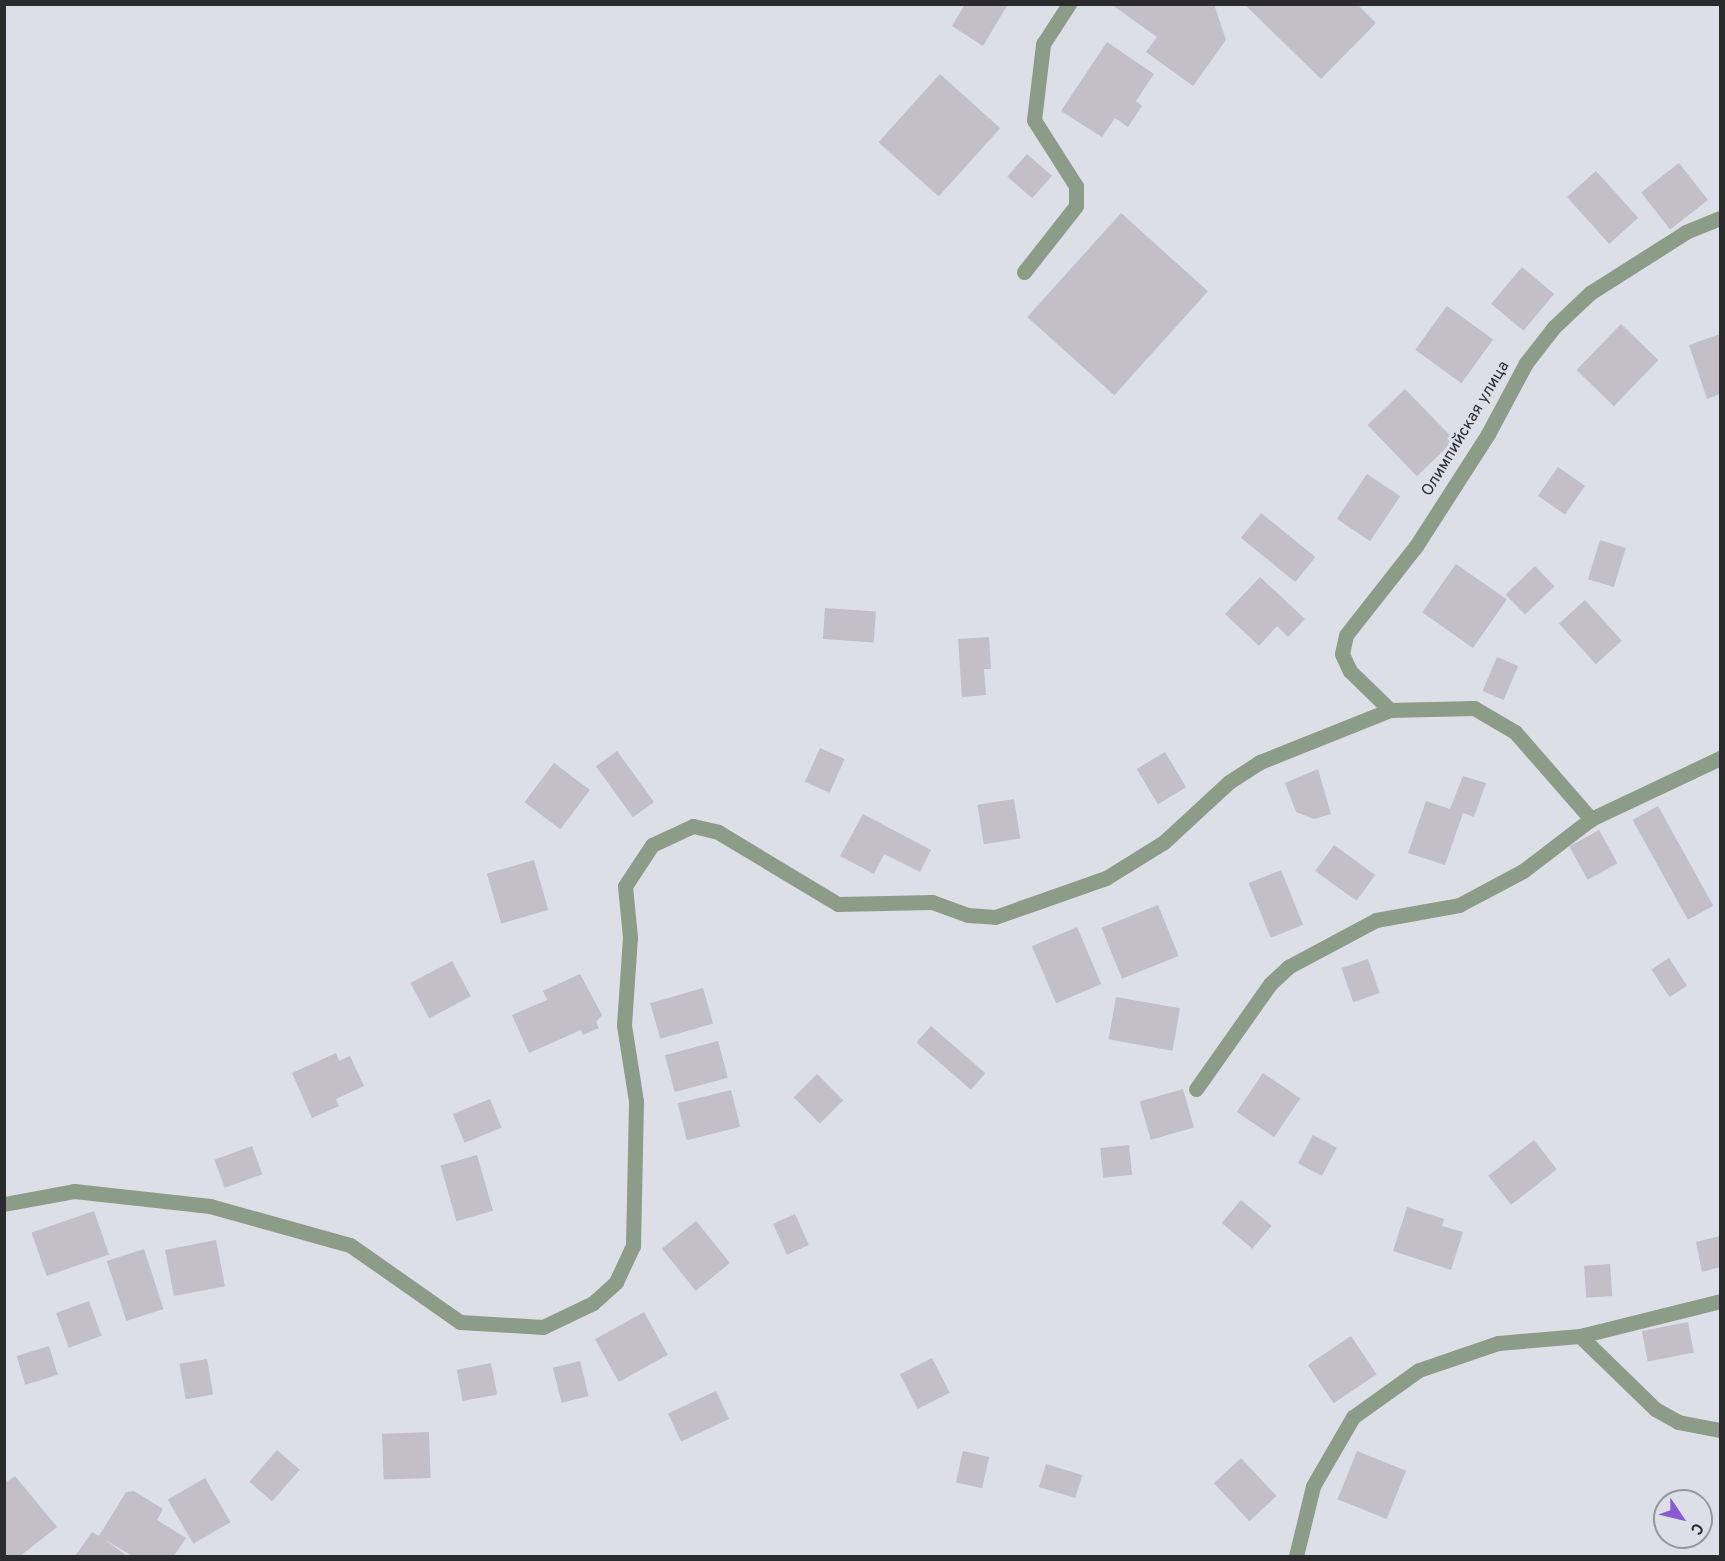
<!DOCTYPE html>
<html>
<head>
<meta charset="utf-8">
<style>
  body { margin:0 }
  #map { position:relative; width:1725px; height:1561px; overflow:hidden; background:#dddfe6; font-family:Overpass,sans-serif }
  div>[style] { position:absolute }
  .building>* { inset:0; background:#c2bfc6; transform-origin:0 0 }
  .minor>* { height:15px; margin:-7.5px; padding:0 7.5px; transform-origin:7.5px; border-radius:7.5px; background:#8d9c89 }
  span { translate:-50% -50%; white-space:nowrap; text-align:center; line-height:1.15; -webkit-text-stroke:6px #dddfe6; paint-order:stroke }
  .street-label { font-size:16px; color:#2b2b2e }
  .frame { position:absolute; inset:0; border:6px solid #2b2b2e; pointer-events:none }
  .north { position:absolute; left:1653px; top:1489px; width:60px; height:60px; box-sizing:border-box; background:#dddfe6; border:2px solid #96979c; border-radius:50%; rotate:125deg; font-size:16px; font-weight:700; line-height:24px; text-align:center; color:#2b2b2e }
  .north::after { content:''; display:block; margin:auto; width:21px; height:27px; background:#885ad4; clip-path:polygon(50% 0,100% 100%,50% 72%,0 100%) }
</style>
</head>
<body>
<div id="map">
  <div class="building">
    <i style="clip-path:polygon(965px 4px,1008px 4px,983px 46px,952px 26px)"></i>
    <i style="clip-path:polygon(1111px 4px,1214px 4px,1226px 40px,1193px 86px,1146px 52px,1157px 37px)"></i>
    <i style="clip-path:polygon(1244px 4px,1357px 4px,1376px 23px,1321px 79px)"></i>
    <i style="clip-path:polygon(1107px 42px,1154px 74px,1136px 101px,1142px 106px,1128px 127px,1115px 118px,1102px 137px,1061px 111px)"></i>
    <i style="left:940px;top:74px;width:81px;height:92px;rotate:42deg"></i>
    <i style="left:1027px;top:154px;width:33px;height:30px;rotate:41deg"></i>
    <i style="left:1679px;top:163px;width:47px;height:48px;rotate:52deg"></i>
    <i style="left:1596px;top:171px;width:63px;height:39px;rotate:48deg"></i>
    <i style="left:1121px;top:213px;width:117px;height:140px;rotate:42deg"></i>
    <i style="left:1522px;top:267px;width:42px;height:48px;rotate:40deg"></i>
    <i style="left:1447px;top:306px;width:57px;height:54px;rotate:36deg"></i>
    <i style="left:1621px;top:324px;width:52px;height:64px;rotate:44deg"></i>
    <i style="clip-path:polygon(1720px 334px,1720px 394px,1707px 399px,1689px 345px)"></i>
    <i style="left:1405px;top:389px;width:71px;height:52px;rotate:46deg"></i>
    <i style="left:1558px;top:467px;width:33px;height:35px;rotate:35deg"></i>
    <i style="left:1367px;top:474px;width:40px;height:54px;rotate:34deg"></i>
    <i style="left:1261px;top:513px;width:70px;height:32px;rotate:39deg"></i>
    <i style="left:1600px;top:540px;width:27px;height:41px;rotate:17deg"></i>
    <i style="left:1456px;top:564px;width:62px;height:59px;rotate:35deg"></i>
    <i style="left:1535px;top:566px;width:28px;height:41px;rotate:46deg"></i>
    <i style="clip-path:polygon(1260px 577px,1305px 619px,1288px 637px,1277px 626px,1259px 646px,1225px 614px)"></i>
    <i style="left:1585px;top:600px;width:55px;height:35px;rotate:48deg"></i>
    <i style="left:825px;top:608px;width:51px;height:31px;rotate:4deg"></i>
    <i style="clip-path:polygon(989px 637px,991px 669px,984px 669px,986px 695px,962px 697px,958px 639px)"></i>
    <i style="left:1497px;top:657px;width:23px;height:37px;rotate:23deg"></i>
    <i style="left:820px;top:748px;width:27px;height:37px;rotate:24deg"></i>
    <i style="left:617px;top:751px;width:63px;height:26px;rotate:54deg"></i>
    <i style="left:1165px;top:752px;width:41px;height:33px;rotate:59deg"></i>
    <i style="left:554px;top:763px;width:45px;height:49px;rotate:37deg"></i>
    <i style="clip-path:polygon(1318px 769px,1331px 814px,1314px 819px,1296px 812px,1285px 783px)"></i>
    <i style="clip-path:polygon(1463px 776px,1486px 783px,1474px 817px,1463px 813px,1445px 865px,1408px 853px,1426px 801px,1450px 809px)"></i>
    <i style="left:1014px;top:799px;width:40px;height:37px;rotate:81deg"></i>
    <i style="left:1658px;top:806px;width:114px;height:29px;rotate:61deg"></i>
    <i style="clip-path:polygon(863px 814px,931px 850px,920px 872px,884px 854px,874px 874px,840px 856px)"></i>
    <i style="left:1599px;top:830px;width:38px;height:34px;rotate:61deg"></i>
    <i style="left:1334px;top:845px;width:51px;height:32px;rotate:36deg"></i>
    <i style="left:534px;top:860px;width:52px;height:49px;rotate:74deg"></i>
    <i style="left:1281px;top:870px;width:59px;height:35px;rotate:68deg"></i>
    <i style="left:1158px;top:905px;width:55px;height:61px;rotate:68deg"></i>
    <i style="left:1077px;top:927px;width:62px;height:49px;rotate:67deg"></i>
    <i style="left:1669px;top:958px;width:33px;height:21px;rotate:57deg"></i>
    <i style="left:1368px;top:959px;width:36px;height:28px;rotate:71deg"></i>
    <i style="left:452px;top:961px;width:40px;height:47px;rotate:62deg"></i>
    <i style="clip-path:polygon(580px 974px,602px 1015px,596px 1022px,599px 1028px,583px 1035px,581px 1030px,529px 1053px,512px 1015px,547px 1000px,543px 991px)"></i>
    <i style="left:703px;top:988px;width:37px;height:55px;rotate:74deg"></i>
    <i style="left:1116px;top:997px;width:65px;height:43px;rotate:10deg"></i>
    <i style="left:931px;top:1026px;width:72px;height:22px;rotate:41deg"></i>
    <i style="left:718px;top:1041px;width:38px;height:55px;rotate:75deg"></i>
    <i style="clip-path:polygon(336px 1053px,339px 1061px,350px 1056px,364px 1086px,336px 1099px,339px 1106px,312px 1118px,292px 1073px)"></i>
    <i style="left:1263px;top:1073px;width:45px;height:47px;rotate:34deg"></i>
    <i style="left:817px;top:1074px;width:37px;height:33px;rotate:45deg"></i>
    <i style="left:1183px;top:1089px;width:40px;height:45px;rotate:74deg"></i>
    <i style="left:731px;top:1090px;width:38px;height:55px;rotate:76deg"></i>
    <i style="left:490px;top:1099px;width:31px;height:40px;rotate:68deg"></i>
    <i style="left:1313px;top:1135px;width:27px;height:32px;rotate:28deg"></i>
    <i style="left:1534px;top:1140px;width:37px;height:58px;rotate:52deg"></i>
    <i style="left:1129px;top:1145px;width:30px;height:29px;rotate:84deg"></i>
    <i style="left:252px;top:1146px;width:30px;height:40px;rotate:70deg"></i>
    <i style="left:477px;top:1155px;width:58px;height:38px;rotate:74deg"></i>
    <i style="left:1241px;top:1200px;width:40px;height:30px;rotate:40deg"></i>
    <i style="clip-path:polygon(1407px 1207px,1444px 1219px,1442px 1226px,1463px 1232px,1451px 1270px,1393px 1251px)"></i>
    <i style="left:94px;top:1211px;width:46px;height:66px;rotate:71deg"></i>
    <i style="left:795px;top:1214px;width:34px;height:24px;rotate:66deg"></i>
    <i style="left:696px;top:1221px;width:54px;height:44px;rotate:51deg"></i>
    <i style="clip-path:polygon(1720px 1236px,1720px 1267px,1702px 1272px,1696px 1242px)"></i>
    <i style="left:216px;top:1240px;width:47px;height:52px;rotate:79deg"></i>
    <i style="left:144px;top:1249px;width:63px;height:39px;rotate:72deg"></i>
    <i style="left:1610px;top:1264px;width:32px;height:26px;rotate:86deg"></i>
    <i style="left:89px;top:1301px;width:37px;height:35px;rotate:70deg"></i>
    <i style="left:644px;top:1312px;width:49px;height:56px;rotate:61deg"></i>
    <i style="left:1688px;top:1322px;width:31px;height:47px;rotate:79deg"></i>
    <i style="left:1351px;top:1336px;width:46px;height:52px;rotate:56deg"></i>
    <i style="left:49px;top:1346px;width:30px;height:34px;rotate:73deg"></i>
    <i style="left:932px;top:1358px;width:39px;height:36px;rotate:63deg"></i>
    <i style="left:207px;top:1359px;width:36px;height:28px;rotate:80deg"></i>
    <i style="left:580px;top:1361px;width:36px;height:28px;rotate:76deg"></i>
    <i style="left:491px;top:1363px;width:32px;height:35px;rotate:79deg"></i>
    <i style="left:716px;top:1391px;width:31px;height:53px;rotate:65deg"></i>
    <i style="left:429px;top:1432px;width:46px;height:47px;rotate:88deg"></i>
    <i style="left:277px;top:1450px;width:30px;height:42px;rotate:41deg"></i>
    <i style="left:963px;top:1451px;width:27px;height:32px;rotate:13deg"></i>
    <i style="left:1357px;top:1451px;width:53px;height:52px;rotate:22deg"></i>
    <i style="left:1241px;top:1458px;width:52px;height:37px;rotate:47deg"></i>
    <i style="left:1046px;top:1464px;width:38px;height:24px;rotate:17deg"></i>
    <i style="clip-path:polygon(15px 1476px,57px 1527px,20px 1556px,4px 1556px,4px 1484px)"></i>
    <i style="left:205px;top:1478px;width:51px;height:43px;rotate:60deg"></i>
    <i style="clip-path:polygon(134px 1491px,163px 1509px,157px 1520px,186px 1538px,174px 1556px,132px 1556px,104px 1539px,127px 1556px,75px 1556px,92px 1532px,99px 1536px,126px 1492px)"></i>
  </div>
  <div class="minor">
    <i style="left:1720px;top:218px;width:37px;rotate:158deg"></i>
    <i style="left:1686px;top:232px;width:114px;rotate:147.6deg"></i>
    <i style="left:1590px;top:293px;width:50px;rotate:136.6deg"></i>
    <i style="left:1554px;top:327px;width:46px;rotate:127.9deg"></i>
    <i style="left:1526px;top:363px;width:81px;rotate:118.2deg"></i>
    <i style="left:1488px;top:434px;width:133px;rotate:122.7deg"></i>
    <i style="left:1416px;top:546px;width:113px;rotate:128.2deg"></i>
    <i style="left:1346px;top:635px;width:19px;rotate:102deg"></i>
    <i style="left:1342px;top:654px;width:19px;rotate:65deg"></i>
    <i style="left:1350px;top:671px;width:56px;rotate:44.3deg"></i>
    <i style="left:1390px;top:710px;width:84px;rotate:-1.4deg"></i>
    <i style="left:1474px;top:708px;width:48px;rotate:30.3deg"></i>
    <i style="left:1515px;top:732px;width:116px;rotate:48.9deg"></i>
    <i style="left:1591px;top:819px;width:143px;rotate:-25.3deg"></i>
    <i style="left:1024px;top:272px;width:84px;rotate:-51.8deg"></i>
    <i style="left:1076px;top:206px;width:20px;rotate:-90deg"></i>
    <i style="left:1076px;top:186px;width:78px;rotate:-122.5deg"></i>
    <i style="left:1034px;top:120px;width:77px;rotate:-83.2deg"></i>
    <i style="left:1043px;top:44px;width:48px;rotate:-57deg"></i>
    <i style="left:1196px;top:1089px;width:128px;rotate:-54.8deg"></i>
    <i style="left:1270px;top:984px;width:25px;rotate:-43deg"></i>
    <i style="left:1288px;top:967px;width:100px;rotate:-28.1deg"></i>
    <i style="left:1376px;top:920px;width:84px;rotate:-10.2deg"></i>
    <i style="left:1459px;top:905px;width:72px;rotate:-28deg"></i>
    <i style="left:1523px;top:871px;width:86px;rotate:-37.4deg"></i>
    <i style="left:4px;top:1204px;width:71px;rotate:-10.5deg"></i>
    <i style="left:74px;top:1191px;width:137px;rotate:6.3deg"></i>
    <i style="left:210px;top:1206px;width:145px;rotate:15.6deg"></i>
    <i style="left:350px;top:1245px;width:134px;rotate:35deg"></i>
    <i style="left:460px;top:1322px;width:83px;rotate:3.4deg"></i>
    <i style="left:543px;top:1327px;width:55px;rotate:-25.6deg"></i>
    <i style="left:593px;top:1303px;width:31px;rotate:-42deg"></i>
    <i style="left:616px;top:1282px;width:40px;rotate:-65deg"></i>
    <i style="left:633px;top:1246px;width:145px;rotate:-88.8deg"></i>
    <i style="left:636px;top:1101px;width:77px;rotate:-99deg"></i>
    <i style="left:624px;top:1025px;width:88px;rotate:-86.1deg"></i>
    <i style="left:630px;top:937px;width:51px;rotate:-95.6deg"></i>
    <i style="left:625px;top:886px;width:49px;rotate:-56.6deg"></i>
    <i style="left:652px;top:845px;width:45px;rotate:-24.9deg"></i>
    <i style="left:693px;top:826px;width:26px;rotate:13deg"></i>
    <i style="left:718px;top:832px;width:140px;rotate:31deg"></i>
    <i style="left:838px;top:904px;width:94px;rotate:-1.2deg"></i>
    <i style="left:932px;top:902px;width:38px;rotate:20deg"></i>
    <i style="left:968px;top:915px;width:27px;rotate:4deg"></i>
    <i style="left:995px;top:917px;width:118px;rotate:-19.4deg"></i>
    <i style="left:1106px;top:878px;width:68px;rotate:-31.8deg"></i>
    <i style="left:1164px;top:842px;width:88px;rotate:-42.7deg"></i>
    <i style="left:1229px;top:782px;width:37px;rotate:-33deg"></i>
    <i style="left:1260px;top:762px;width:140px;rotate:-21.8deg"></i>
    <i style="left:1580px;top:1336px;width:105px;rotate:44.2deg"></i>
    <i style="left:1655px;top:1409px;width:26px;rotate:29deg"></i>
    <i style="left:1678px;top:1422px;width:43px;rotate:10.8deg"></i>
    <i style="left:1296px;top:1556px;width:72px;rotate:-76.3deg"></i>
    <i style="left:1313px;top:1486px;width:80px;rotate:-59.9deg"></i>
    <i style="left:1353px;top:1417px;width:81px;rotate:-35.5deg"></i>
    <i style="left:1419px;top:1370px;width:83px;rotate:-18.9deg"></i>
    <i style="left:1498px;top:1343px;width:82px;rotate:-4.9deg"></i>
    <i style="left:1580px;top:1336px;width:144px;rotate:-14deg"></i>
  </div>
  <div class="street-label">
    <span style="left:1466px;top:429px;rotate:-59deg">Олимпийская улица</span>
  </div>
  <div class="frame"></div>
  <div class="north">С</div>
</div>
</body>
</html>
